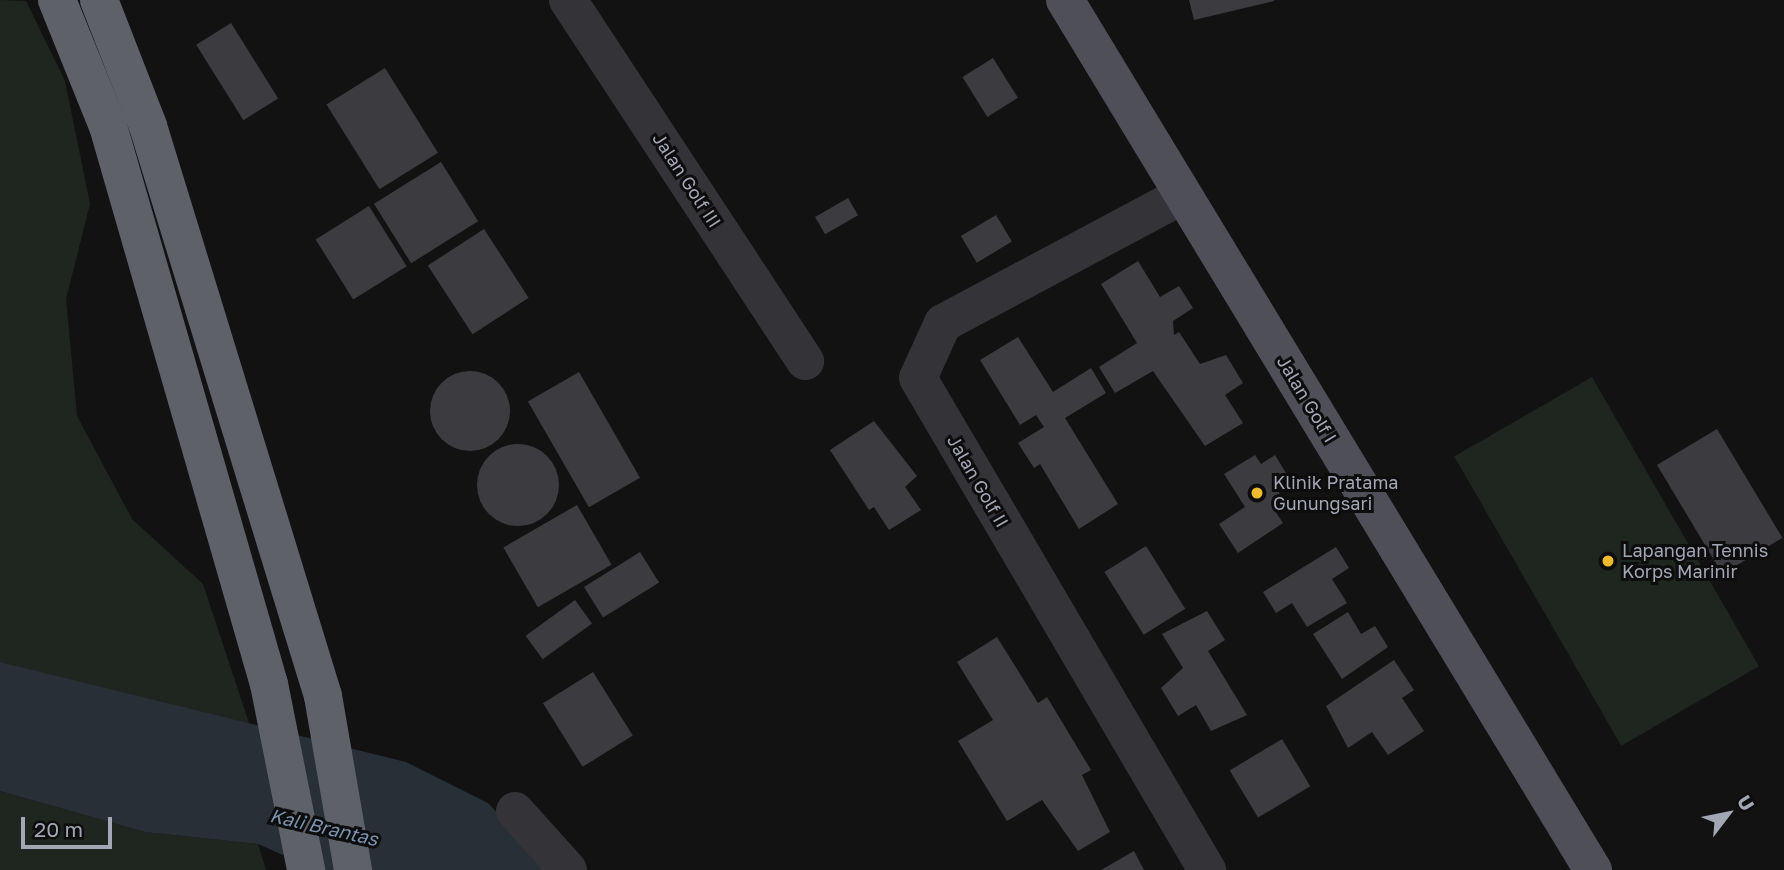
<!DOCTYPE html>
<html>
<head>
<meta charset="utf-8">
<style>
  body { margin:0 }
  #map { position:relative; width:1784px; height:870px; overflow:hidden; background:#121213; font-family:"Golos Text",sans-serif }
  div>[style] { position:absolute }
  .green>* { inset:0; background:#1e261f; transform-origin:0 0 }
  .water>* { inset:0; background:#282f36 }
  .building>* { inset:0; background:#3c3c40; transform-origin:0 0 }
  .round { border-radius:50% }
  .minor>* { height:38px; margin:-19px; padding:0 19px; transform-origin:19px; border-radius:19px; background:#333338 }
  .major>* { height:38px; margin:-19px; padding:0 19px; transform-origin:19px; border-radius:19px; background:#4f5057 }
  .highway>* { height:38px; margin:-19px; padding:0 19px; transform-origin:19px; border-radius:19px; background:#5f6169 }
  .dots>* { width:19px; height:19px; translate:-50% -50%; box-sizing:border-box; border:4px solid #0d0d0e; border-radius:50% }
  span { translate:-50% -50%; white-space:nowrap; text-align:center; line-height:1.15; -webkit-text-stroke:6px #0d0d0e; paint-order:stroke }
  .street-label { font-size:18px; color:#a3a7b4 }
  .poi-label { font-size:18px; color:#a3a7b4 }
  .left { translate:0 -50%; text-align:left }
  .water-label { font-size:19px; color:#7a92af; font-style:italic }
  .north { position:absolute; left:1693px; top:779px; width:70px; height:70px; -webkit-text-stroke:5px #0d0d0e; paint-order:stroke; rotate:58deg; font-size:19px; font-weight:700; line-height:28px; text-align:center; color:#a3a7b4 }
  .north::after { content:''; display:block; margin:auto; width:24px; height:32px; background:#a3a7b4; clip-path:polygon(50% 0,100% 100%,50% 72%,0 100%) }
  .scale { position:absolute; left:21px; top:817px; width:91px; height:32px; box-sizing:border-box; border:4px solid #a3a7b4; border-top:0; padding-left:9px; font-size:21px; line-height:24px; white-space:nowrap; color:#a3a7b4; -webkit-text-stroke:5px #0d0d0e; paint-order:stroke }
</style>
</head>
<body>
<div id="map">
  <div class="green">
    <i style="clip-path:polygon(0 0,26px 1px,65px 81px,90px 204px,66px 299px,77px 416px,132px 519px,203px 584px,250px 726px,0 662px)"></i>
    <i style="left:1592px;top:377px;width:334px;height:159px;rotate:60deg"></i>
    <i style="clip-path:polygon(0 791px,145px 832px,258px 844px,266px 870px,0 870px)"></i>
  </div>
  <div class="water">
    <i style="clip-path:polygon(0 662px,406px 762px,488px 803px,550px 870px,317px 870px,258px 844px,145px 832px,0 791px)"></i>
  </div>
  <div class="building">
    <i style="clip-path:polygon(1189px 0,1274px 0,1274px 1px,1194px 20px)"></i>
    <i style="left:231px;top:23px;width:89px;height:41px;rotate:58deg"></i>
    <i style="left:993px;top:58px;width:47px;height:36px;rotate:58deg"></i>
    <i style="left:385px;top:68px;width:100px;height:69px;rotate:58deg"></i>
    <i style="left:441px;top:162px;width:70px;height:79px;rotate:58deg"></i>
    <i style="left:848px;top:198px;width:20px;height:38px;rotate:60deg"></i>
    <i style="left:369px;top:206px;width:71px;height:63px;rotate:58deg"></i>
    <i style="left:996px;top:215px;width:31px;height:41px;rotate:59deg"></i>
    <i style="left:484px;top:229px;width:82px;height:67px;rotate:57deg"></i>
    <i style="clip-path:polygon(1138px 261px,1160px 297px,1179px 286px,1193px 308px,1173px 321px,1174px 335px,1179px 332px,1200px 364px,1226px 355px,1243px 383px,1225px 395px,1243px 423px,1205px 446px,1153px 371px,1115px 393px,1099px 367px,1137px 343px,1101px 284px)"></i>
    <i style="clip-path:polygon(1018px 337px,1053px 392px,1091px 368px,1106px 393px,1065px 418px,1118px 504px,1079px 529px,1040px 464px,1034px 468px,1018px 443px,1044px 427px,1036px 415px,1020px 425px,980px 360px)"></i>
    <i class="round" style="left:430px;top:371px;width:80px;height:80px"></i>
    <i style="left:579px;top:372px;width:122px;height:59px;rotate:60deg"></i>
    <i style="clip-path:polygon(874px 421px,917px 476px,905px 487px,921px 510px,889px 530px,874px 507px,869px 510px,830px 450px)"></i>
    <i style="left:1717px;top:429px;width:127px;height:70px;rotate:59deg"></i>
    <i class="round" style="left:477px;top:444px;width:82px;height:82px"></i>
    <i style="clip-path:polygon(1255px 455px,1261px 464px,1275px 455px,1286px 473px,1272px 481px,1286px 504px,1275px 511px,1283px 523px,1238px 553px,1219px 524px,1245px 507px,1224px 474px)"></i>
    <i style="left:577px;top:505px;width:69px;height:85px;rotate:60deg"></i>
    <i style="left:1146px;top:546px;width:74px;height:49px;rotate:58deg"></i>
    <i style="clip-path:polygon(1336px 547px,1349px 568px,1332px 579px,1347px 603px,1307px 627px,1292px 603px,1276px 613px,1263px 592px)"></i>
    <i style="left:640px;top:552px;width:36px;height:66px;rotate:58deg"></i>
    <i style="left:575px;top:600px;width:29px;height:61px;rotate:54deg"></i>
    <i style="clip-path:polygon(1207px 611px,1225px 640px,1208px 651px,1247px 715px,1211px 731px,1196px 705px,1178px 716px,1161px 688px,1183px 668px,1162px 634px)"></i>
    <i style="clip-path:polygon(1348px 612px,1361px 634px,1375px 626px,1388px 647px,1342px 679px,1313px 634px)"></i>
    <i style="clip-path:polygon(997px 637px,1038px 703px,1047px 697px,1091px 770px,1082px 775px,1110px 832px,1078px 851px,1042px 800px,1007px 821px,958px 741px,993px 720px,957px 662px)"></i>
    <i style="clip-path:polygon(1394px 660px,1414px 690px,1402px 698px,1424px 731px,1388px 755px,1372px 732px,1348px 748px,1326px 706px)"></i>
    <i style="left:593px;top:672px;width:75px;height:59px;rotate:58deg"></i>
    <i style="left:1282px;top:739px;width:55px;height:61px;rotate:59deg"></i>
    <i style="clip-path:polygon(1134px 851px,1144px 870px,1101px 870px)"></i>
  </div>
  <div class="minor">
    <i style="left:568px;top:0;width:432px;rotate:56.7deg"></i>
    <i style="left:1183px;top:195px;width:272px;rotate:151.9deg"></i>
    <i style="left:943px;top:323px;width:60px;rotate:114.4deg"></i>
    <i style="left:918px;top:378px;width:571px;rotate:59.57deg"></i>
    <i style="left:515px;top:811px;width:79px;rotate:48.1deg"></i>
  </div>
  <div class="major">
    <i style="left:1065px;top:0;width:1018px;rotate:58.75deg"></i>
  </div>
  <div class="highway">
    <i style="left:57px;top:0;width:136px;rotate:68deg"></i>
    <i style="left:108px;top:126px;width:581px;rotate:73.91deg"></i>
    <i style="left:269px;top:684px;width:190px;rotate:78.7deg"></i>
    <i style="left:99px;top:0;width:135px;rotate:68.7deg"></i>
    <i style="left:148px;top:126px;width:596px;rotate:72.93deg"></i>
    <i style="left:323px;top:696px;width:177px;rotate:80.2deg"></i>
  </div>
  <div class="dots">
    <i style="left:1257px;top:493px;background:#eebb2f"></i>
    <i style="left:1608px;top:561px;background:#eebb2f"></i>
  </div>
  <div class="street-label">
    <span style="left:687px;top:180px;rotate:57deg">Jalan Golf III</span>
    <span style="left:1307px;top:399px;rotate:59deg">Jalan Golf I</span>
    <span style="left:978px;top:481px;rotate:60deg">Jalan Golf II</span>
  </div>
  <div class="poi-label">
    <span class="left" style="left:1273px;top:493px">Klinik Pratama<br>Gunungsari</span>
    <span class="left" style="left:1622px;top:561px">Lapangan Tennis<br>Korps Marinir</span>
  </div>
  <div class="water-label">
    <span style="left:324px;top:827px;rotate:13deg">Kali Brantas</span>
  </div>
  <div class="north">U</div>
  <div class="scale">20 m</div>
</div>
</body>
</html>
